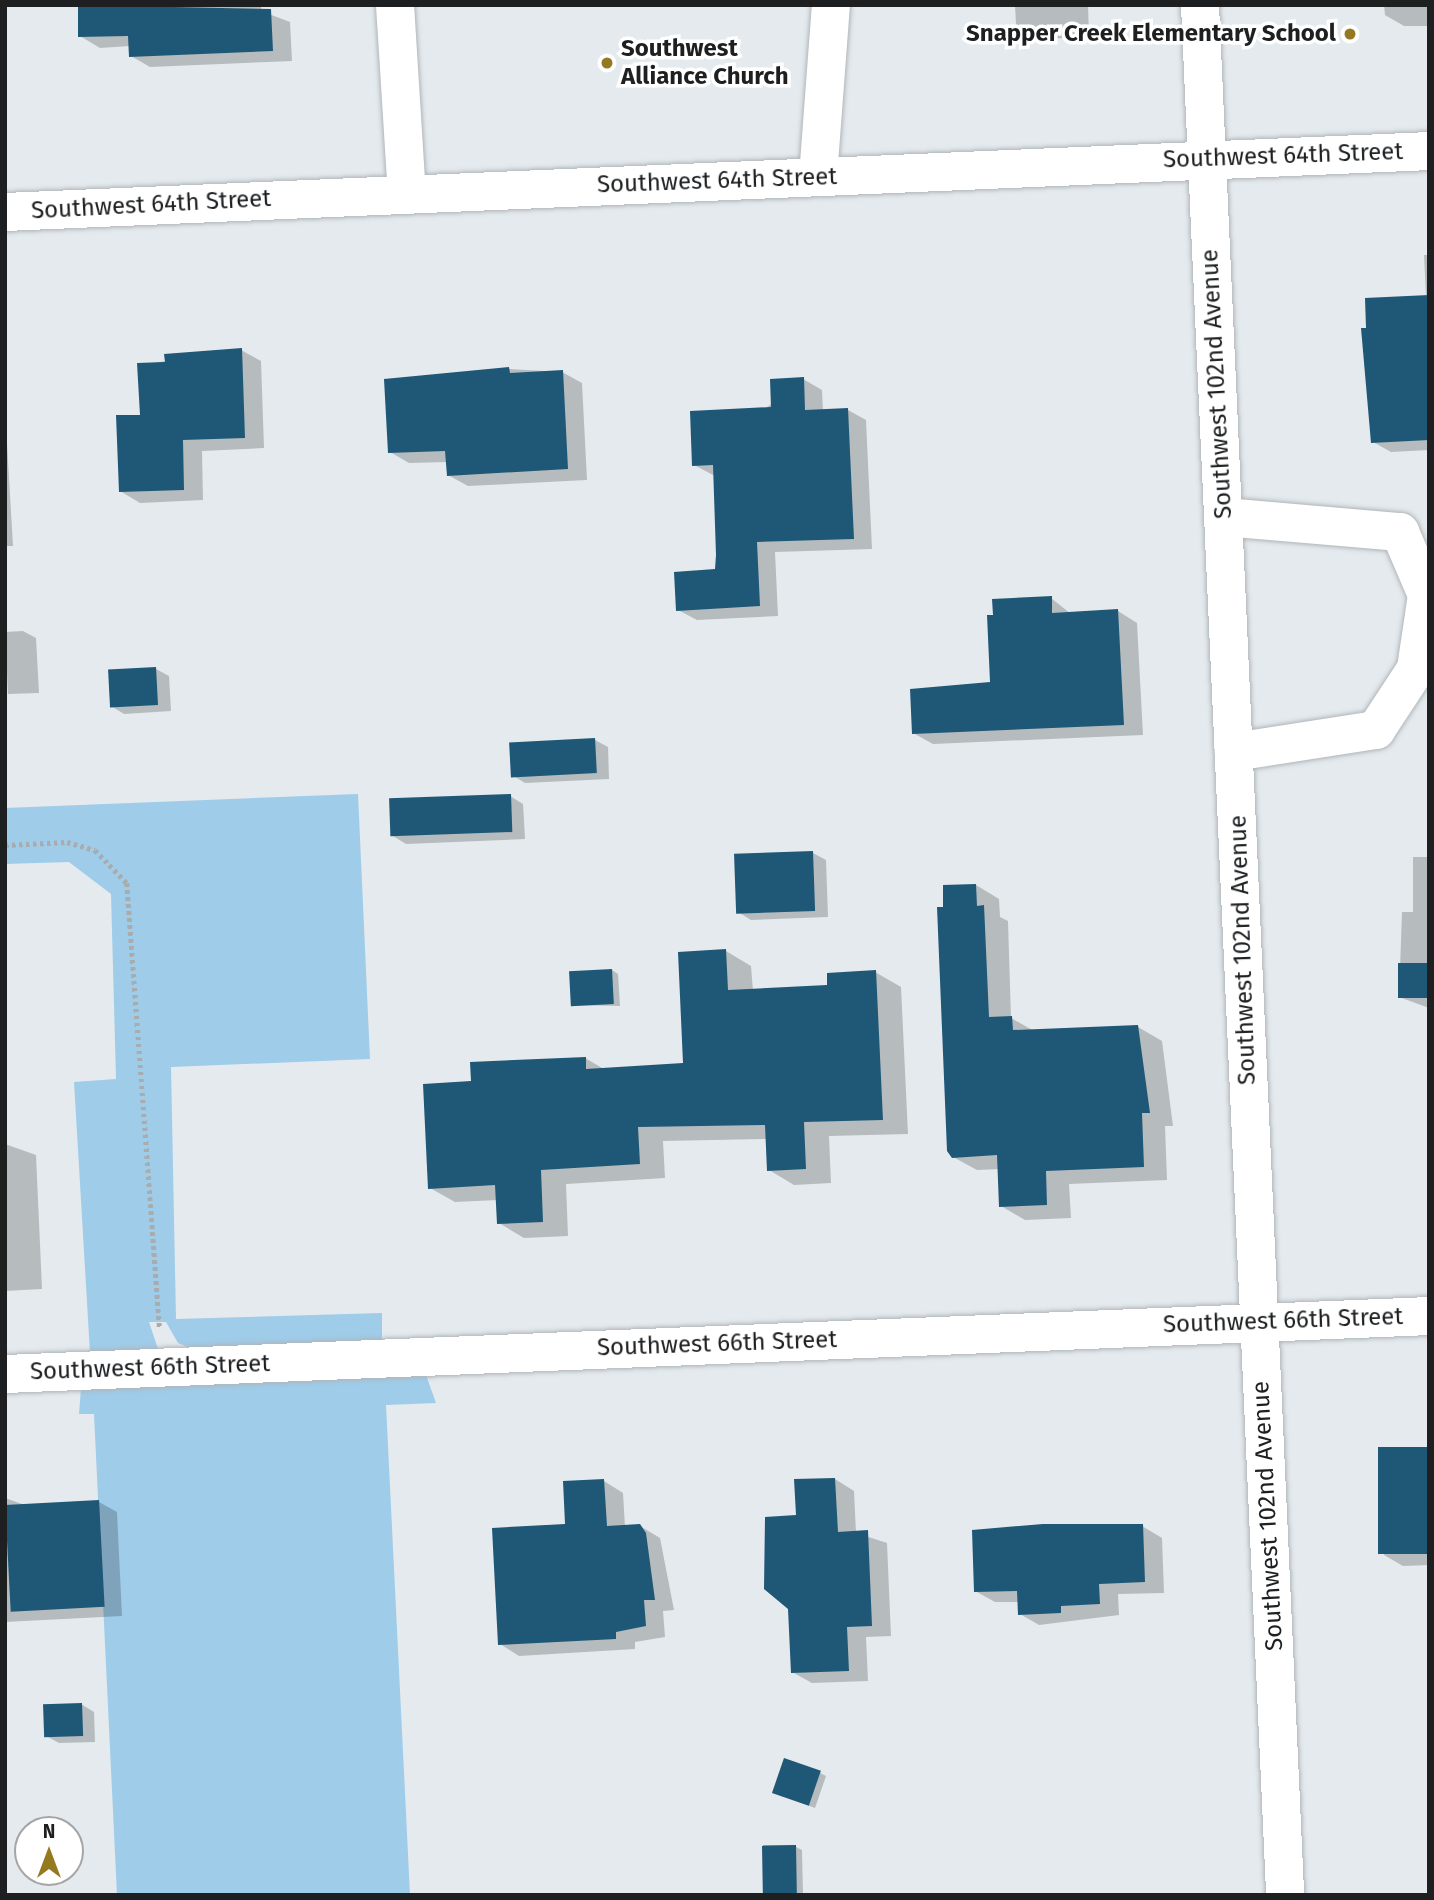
<!DOCTYPE html>
<html>
<head>
<meta charset="utf-8">
<style>
  body { margin:0 }
  #map { position:relative; width:1434px; height:1900px; overflow:hidden; background:#e4eaee; font-family:"Fira Sans",sans-serif }
  div>[style] { position:absolute }
  .green>* { inset:0; background:#9fcce9 }
  .shadow>* { inset:0; background:#0003 }
  .building>* { inset:0; background:#1f5776; transform-origin:0 0 }
  .path>* { height:4.5px; margin-top:-2.25px; transform-origin:0; background:repeating-linear-gradient(90deg,#a7acaf 0 3.5px,transparent 0 7px) }
  .roads { filter:drop-shadow(0 0 2px #b0b5b9) drop-shadow(0 0 2px #b0b5b9) }
  .minor>* { height:38px; margin:-19px; padding:0 19px; transform-origin:19px; border-radius:19px; background:#fff }
  .dots>* { width:19px; height:19px; translate:-50% -50%; box-sizing:border-box; border:4px solid #fff; border-radius:50% }
  span { translate:-50% -50%; white-space:nowrap; text-align:center; line-height:1.15; -webkit-text-stroke:7px #fff; paint-order:stroke }
  .poi-label { font-size:24px; color:#1d1f21; font-weight:700 }
  .right { translate:-100% -50%; text-align:right }
  .left { translate:0 -50%; text-align:left }
  .street-label { font-size:24px; color:#1d1f21 }
  .frame { position:absolute; inset:0; border:7px solid #1d1f21; pointer-events:none }
  .north { position:absolute; left:14px; top:1816px; width:70px; height:70px; box-sizing:border-box; background:#fff; border:2px solid #a5a5a6; border-radius:50%; rotate:0deg; font-size:19px; font-weight:700; line-height:28px; text-align:center; color:#1d1f21 }
  .north::after { content:''; display:block; margin:auto; width:24px; height:32px; background:#957921; clip-path:polygon(50% 0,100% 100%,50% 72%,0 100%) }
</style>
</head>
<body>
<div id="map">
  <div class="green">
    <i style="clip-path:polygon(358px 794px,370px 1059px,171px 1067px,176px 1319px,382px 1313px,382px 1340px,190px 1348px,178px 1343px,166px 1322px,149px 1322px,158px 1349px,90px 1353px,74px 1082px,116px 1079px,111px 894px,69px 862px,5px 864px,5px 808px)"></i>
    <i style="clip-path:polygon(426px 1375px,436px 1403px,386px 1405px,410px 1895px,117px 1895px,94px 1414px,79px 1414px,81px 1388px)"></i>
  </div>
  <div class="shadow">
    <i style="clip-path:polygon(80px 5px,261px 5px,261px 11px,290px 22px,292px 61px,150px 67px,131px 56px,130px 46px,100px 48px,80px 36px)"></i>
    <i style="clip-path:polygon(1015px 5px,1088px 5px,1089px 37px,1042px 39px,1016px 24px)"></i>
    <i style="clip-path:polygon(1384px 5px,1429px 5px,1429px 26px,1404px 26px,1385px 15px)"></i>
    <i style="clip-path:polygon(1424px 255px,1429px 255px,1429px 450px,1391px 452px,1373px 442px,1426px 297px)"></i>
    <i style="clip-path:polygon(241px 350px,261px 361px,264px 448px,202px 451px,203px 500px,140px 503px,120px 491px,141px 416px,139px 365px)"></i>
    <i style="clip-path:polygon(509px 369px,562px 372px,582px 383px,587px 480px,468px 486px,448px 475px,448px 462px,409px 463px,390px 452px)"></i>
    <i style="clip-path:polygon(803px 379px,822px 390px,823px 411px,848px 410px,866px 420px,872px 549px,775px 552px,778px 616px,697px 620px,678px 610px,717px 571px,715px 476px,694px 465px)"></i>
    <i style="clip-path:polygon(5px 409px,13px 546px,5px 546px)"></i>
    <i style="clip-path:polygon(1051px 598px,1071px 614px,1118px 611px,1137px 623px,1143px 735px,933px 744px,913px 733px,992px 683px)"></i>
    <i style="clip-path:polygon(23px 631px,36px 638px,39px 693px,8px 694px,5px 632px)"></i>
    <i style="clip-path:polygon(156px 669px,169px 676px,171px 711px,124px 714px,111px 706px)"></i>
    <i style="clip-path:polygon(595px 740px,608px 747px,609px 779px,525px 783px,512px 775px)"></i>
    <i style="clip-path:polygon(510px 796px,523px 804px,525px 839px,406px 844px,393px 836px)"></i>
    <i style="clip-path:polygon(813px 853px,826px 860px,828px 917px,751px 920px,738px 912px)"></i>
    <i style="clip-path:polygon(1413px 857px,1429px 857px,1429px 1008px,1399px 997px,1402px 912px,1413px 912px)"></i>
    <i style="clip-path:polygon(976px 885px,999px 899px,1000px 917px,1008px 921px,1011px 1018px,1034px 1031px,1138px 1027px,1162px 1041px,1173px 1126px,1165px 1126px,1167px 1180px,1069px 1184px,1071px 1218px,1025px 1220px,1001px 1206px,1000px 1169px,977px 1170px,953px 1157px,945px 909px)"></i>
    <i style="clip-path:polygon(726px 951px,751px 966px,753px 991px,829px 987px,875px 972px,901px 987px,908px 1134px,829px 1136px,831px 1183px,794px 1185px,769px 1170px,767px 1139px,663px 1141px,665px 1178px,566px 1184px,568px 1236px,524px 1238px,499px 1223px,498px 1200px,455px 1202px,430px 1188px,473px 1083px,585px 1058px,604px 1069px,685px 1064px)"></i>
    <i style="clip-path:polygon(612px 970px,618px 974px,620px 1006px,572px 1005px)"></i>
    <i style="clip-path:polygon(5px 1144px,36px 1155px,42px 1289px,5px 1291px)"></i>
    <i style="clip-path:polygon(1429px 1449px,1429px 1565px,1403px 1566px,1384px 1555px)"></i>
    <i style="clip-path:polygon(835px 1479px,854px 1491px,856px 1533px,887px 1543px,891px 1636px,866px 1637px,868px 1681px,812px 1683px,792px 1672px,798px 1517px)"></i>
    <i style="clip-path:polygon(604px 1481px,623px 1493px,625px 1527px,640px 1526px,660px 1538px,674px 1610px,663px 1611px,665px 1637px,635px 1642px,635px 1649px,519px 1656px,500px 1644px,567px 1526px)"></i>
    <i style="clip-path:polygon(5px 1498px,25px 1505px,99px 1502px,117px 1512px,122px 1616px,5px 1622px)"></i>
    <i style="clip-path:polygon(1142px 1526px,1162px 1538px,1164px 1593px,1118px 1594px,1119px 1615px,1039px 1625px,1020px 1614px,1020px 1602px,995px 1602px,975px 1591px)"></i>
    <i style="clip-path:polygon(81px 1704px,94px 1712px,95px 1742px,59px 1743px,46px 1736px)"></i>
    <i style="clip-path:polygon(820px 1773px,826px 1776px,815px 1808px,774px 1793px)"></i>
    <i style="clip-path:polygon(796px 1847px,802px 1850px,803px 1895px,764px 1893px)"></i>
  </div>
  <div class="building">
    <i style="clip-path:polygon(78px 5px,271px 9px,273px 51px,129px 57px,128px 36px,78px 37px)"></i>
    <i style="clip-path:polygon(1429px 295px,1429px 440px,1371px 443px,1361px 328px,1366px 328px,1365px 298px)"></i>
    <i style="clip-path:polygon(242px 348px,245px 438px,183px 440px,184px 490px,119px 492px,116px 415px,140px 415px,137px 363px,165px 362px,164px 354px)"></i>
    <i style="clip-path:polygon(509px 367px,510px 373px,563px 370px,568px 469px,447px 476px,445px 451px,388px 453px,384px 379px)"></i>
    <i style="clip-path:polygon(804px 377px,805px 410px,848px 408px,854px 539px,757px 542px,760px 606px,676px 611px,674px 572px,715px 569px,716px 555px,713px 465px,692px 466px,690px 411px,771px 407px,770px 379px)"></i>
    <i style="clip-path:polygon(1052px 596px,1052px 613px,1118px 609px,1124px 725px,912px 734px,910px 689px,990px 682px,987px 615px,993px 615px,992px 599px)"></i>
    <i style="left:156px;top:667px;width:38px;height:48px;rotate:87deg"></i>
    <i style="left:595px;top:738px;width:35px;height:86px;rotate:87deg"></i>
    <i style="left:511px;top:794px;width:38px;height:122px;rotate:88deg"></i>
    <i style="left:813px;top:851px;width:60px;height:79px;rotate:88deg"></i>
    <i style="clip-path:polygon(976px 884px,977px 906px,984px 905px,989px 1017px,1012px 1016px,1013px 1030px,1138px 1025px,1150px 1113px,1142px 1113px,1144px 1167px,1046px 1171px,1047px 1205px,999px 1207px,997px 1155px,952px 1158px,947px 1151px,937px 907px,943px 907px,943px 885px)"></i>
    <i style="clip-path:polygon(726px 949px,728px 990px,827px 985px,827px 973px,876px 970px,883px 1120px,804px 1122px,806px 1169px,767px 1171px,765px 1125px,638px 1127px,640px 1164px,541px 1170px,543px 1222px,497px 1224px,495px 1185px,428px 1189px,423px 1084px,471px 1081px,470px 1062px,586px 1057px,586px 1069px,683px 1063px,678px 952px)"></i>
    <i style="left:1398px;top:963px;width:31px;height:35px"></i>
    <i style="left:612px;top:969px;width:35px;height:43px;rotate:87deg"></i>
    <i style="left:1429px;top:1447px;width:107px;height:51px;rotate:90deg"></i>
    <i style="clip-path:polygon(835px 1478px,838px 1532px,868px 1530px,872px 1626px,847px 1627px,849px 1671px,791px 1673px,788px 1609px,764px 1589px,765px 1517px,796px 1515px,794px 1479px)"></i>
    <i style="clip-path:polygon(604px 1479px,607px 1526px,640px 1524px,646px 1533px,655px 1600px,644px 1600px,646px 1626px,616px 1632px,616px 1639px,498px 1645px,492px 1528px,565px 1524px,563px 1481px)"></i>
    <i style="left:99px;top:1500px;width:107px;height:94px;rotate:87deg"></i>
    <i style="clip-path:polygon(1043px 1524px,1143px 1524px,1145px 1582px,1099px 1584px,1100px 1604px,1061px 1606px,1061px 1613px,1018px 1615px,1017px 1591px,974px 1592px,972px 1530px)"></i>
    <i style="left:82px;top:1703px;width:33px;height:39px;rotate:88deg"></i>
    <i style="left:784px;top:1758px;width:39px;height:37px;rotate:19deg"></i>
    <i style="left:796px;top:1845px;width:49px;height:34px;rotate:89deg"></i>
  </div>
  <div class="path">
    <i style="left:5px;top:845px;width:62px;rotate:-2.8deg"></i>
    <i style="left:67px;top:842px;width:29px;rotate:16deg"></i>
    <i style="left:95px;top:850px;width:46px;rotate:45.9deg"></i>
    <i style="left:127px;top:883px;width:447px;rotate:85.8deg"></i>
  </div>
  <div class="roads">
    <div class="minor">
      <i style="left:395px;top:5px;width:189px;rotate:86.4deg"></i>
      <i style="left:1200px;top:5px;width:1892px;rotate:87.42deg"></i>
      <i style="left:818px;top:177px;width:172px;rotate:-85.7deg"></i>
      <i style="left:5px;top:212px;width:1425px;rotate:-2.45deg"></i>
      <i style="left:1224px;top:517px;width:177px;rotate:4.9deg"></i>
      <i style="left:1400px;top:532px;width:69px;rotate:66.8deg"></i>
      <i style="left:1427px;top:595px;width:75px;rotate:98.5deg"></i>
      <i style="left:1416px;top:669px;width:73px;rotate:123.3deg"></i>
      <i style="left:1376px;top:730px;width:144px;rotate:171.2deg"></i>
      <i style="left:5px;top:1374px;width:1425px;rotate:-2.33deg"></i>
    </div>
  </div>
  <div class="dots">
    <i style="left:1350px;top:34px;background:#957921"></i>
    <i style="left:607px;top:63px;background:#957921"></i>
  </div>
  <div class="poi-label">
    <span class="right" style="left:1336px;top:34px">Snapper Creek Elementary School</span>
    <span class="left" style="left:621px;top:63px">Southwest<br>Alliance Church</span>
  </div>
  <div class="street-label">
    <span style="left:1283px;top:156px;rotate:-2deg">Southwest 64th Street</span>
    <span style="left:717px;top:181px;rotate:-2deg">Southwest 64th Street</span>
    <span style="left:151px;top:205px;rotate:-3deg">Southwest 64th Street</span>
    <span style="left:1217px;top:384px;rotate:-93deg">Southwest 102nd Avenue</span>
    <span style="left:1243px;top:950px;rotate:-92deg">Southwest 102nd Avenue</span>
    <span style="left:1283px;top:1321px;rotate:-2deg">Southwest 66th Street</span>
    <span style="left:717px;top:1344px;rotate:-2deg">Southwest 66th Street</span>
    <span style="left:150px;top:1368px;rotate:-2deg">Southwest 66th Street</span>
    <span style="left:1268px;top:1516px;rotate:-93deg">Southwest 102nd Avenue</span>
  </div>
  <div class="frame"></div>
  <div class="north">N</div>
</div>
</body>
</html>
